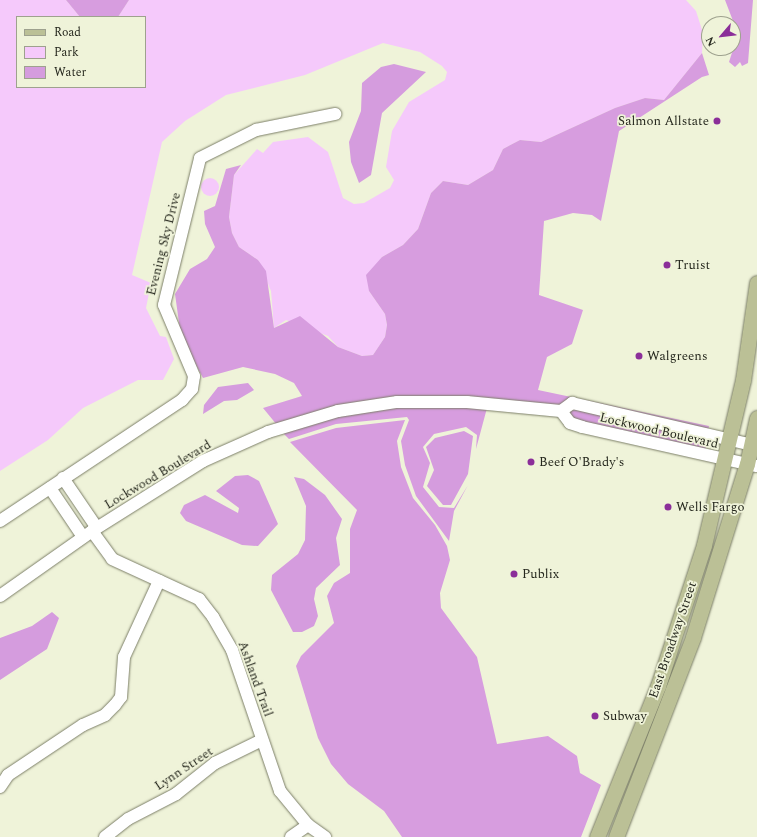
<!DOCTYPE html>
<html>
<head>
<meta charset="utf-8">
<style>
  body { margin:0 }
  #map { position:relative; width:757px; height:837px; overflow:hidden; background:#eff3d9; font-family:Spectral,serif }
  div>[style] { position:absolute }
  .green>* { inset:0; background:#f5c9fb }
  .round { border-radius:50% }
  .forest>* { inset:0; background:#d79ddf }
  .water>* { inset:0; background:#d59cde }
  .roads { filter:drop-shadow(0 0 1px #7c7f68) drop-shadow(0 0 1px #7c7f68) }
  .minor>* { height:12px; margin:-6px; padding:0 6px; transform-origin:6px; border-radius:6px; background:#fff }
  .major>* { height:15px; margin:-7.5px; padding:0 7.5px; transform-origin:7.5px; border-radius:7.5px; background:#bbc096 }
  .dots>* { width:11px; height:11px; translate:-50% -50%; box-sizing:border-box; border:2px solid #eff3d9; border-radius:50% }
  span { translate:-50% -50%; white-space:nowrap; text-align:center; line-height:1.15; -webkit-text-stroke:3.5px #eff3d9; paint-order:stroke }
  .poi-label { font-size:13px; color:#25271d }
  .right { translate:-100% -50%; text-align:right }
  .left { translate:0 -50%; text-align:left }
  .street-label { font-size:13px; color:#25271d }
  .legend { position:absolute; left:16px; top:16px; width:130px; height:72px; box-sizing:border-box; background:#eff3d9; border:1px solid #9ea18e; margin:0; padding:5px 7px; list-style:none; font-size:12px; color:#25271d }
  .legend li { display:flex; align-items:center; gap:8px; height:20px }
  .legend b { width:20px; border:1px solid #9ea18e }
  .north { position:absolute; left:701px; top:16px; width:40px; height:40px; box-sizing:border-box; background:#eff3d9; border:1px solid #9ea18e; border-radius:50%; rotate:242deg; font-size:11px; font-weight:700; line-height:16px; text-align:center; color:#25271d }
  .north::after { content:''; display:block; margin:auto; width:14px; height:18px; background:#8b2e99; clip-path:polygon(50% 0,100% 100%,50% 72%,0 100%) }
</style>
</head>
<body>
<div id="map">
  <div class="green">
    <i style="clip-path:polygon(0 0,66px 0,80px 17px,17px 17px,17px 87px,145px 87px,145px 17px,118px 17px,129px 0,686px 0,696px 11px,703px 33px,702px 53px,664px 100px,645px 98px,615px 108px,541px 142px,520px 140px,503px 149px,493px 170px,468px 185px,443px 181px,431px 193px,418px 229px,403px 245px,382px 257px,369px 291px,385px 314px,387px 325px,385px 337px,373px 355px,362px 356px,338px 347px,328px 336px,286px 320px,274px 328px,271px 291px,258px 260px,239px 247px,232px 233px,229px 217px,234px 175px,257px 149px,263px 153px,273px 142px,308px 137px,328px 152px,343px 198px,354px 204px,364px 203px,390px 188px,394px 180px,386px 167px,392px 131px,409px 102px,445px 80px,447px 72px,442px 66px,420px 52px,383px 43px,305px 75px,226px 95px,185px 121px,162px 142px,132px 275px,151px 283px,146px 308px,160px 336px,166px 337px,174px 359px,163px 380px,138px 380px,83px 408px,48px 440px,0 471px)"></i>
    <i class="round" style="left:201px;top:178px;width:18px;height:18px"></i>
  </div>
  <div class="forest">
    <i style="clip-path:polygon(66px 0,129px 0,118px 17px,80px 17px)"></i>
    <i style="clip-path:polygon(702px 53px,709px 75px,702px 77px,619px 131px,601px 221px,592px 215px,573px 213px,544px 221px,539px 295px,583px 310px,572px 344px,547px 357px,538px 390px,709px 426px,708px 431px,560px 407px,468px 397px,277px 425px,263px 408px,302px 396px,294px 383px,275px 374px,243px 367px,203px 378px,181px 337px,175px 294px,190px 269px,207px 259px,215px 247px,205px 224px,204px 211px,215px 206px,226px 169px,241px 165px,234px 175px,229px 217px,232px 233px,239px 247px,258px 260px,266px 271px,274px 328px,300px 316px,338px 347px,362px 356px,373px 355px,385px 337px,387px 325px,385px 314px,369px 291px,366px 275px,382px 257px,403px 245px,418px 229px,431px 193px,443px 181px,468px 185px,493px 170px,503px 149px,520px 140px,541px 142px,615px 108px,645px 98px,664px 100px)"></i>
    <i style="clip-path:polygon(397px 406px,487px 408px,476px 449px,477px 435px,466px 427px,434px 434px,423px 447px,430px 463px,423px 487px,439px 507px,454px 508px,468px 485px,454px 511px,449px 541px,416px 496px,405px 465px,401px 441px,409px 420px,407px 417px,336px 424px,289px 439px,282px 432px,338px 415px)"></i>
    <i style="clip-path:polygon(572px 408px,707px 440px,705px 451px,573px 419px,567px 412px)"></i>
    <i style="clip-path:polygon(405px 420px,397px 441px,401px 467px,413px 498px,435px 525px,447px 546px,450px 560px,440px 593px,441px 608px,477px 657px,497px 744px,548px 736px,577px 756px,580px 773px,601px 785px,581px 837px,402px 837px,384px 811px,348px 784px,331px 764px,318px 738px,296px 666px,301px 656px,334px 623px,327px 596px,334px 583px,350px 573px,350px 529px,357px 510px,290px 442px,336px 428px)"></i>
  </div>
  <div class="water">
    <i style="clip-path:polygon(725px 0,753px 0,748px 63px,742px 66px,740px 62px,735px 67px,729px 62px,738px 34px)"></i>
    <i style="clip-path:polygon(394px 64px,426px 72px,382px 113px,371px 175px,359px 183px,351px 162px,349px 142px,361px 111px,362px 83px,381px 67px)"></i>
    <i style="clip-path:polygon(248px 383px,254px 390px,237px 400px,224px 401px,203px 414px,204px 405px,218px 387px)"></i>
    <i style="clip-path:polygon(464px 431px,473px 436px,468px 474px,451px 505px,443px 505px,427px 486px,434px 470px,426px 447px,435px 438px)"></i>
    <i style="clip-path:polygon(248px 475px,259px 481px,278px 524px,258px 546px,242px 545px,186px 521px,180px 513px,184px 505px,205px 495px,238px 513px,239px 508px,216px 491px,235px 476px)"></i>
    <i style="clip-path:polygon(294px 477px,304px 479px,325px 495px,342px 519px,336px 538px,340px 565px,316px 588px,314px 599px,318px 616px,314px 626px,302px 632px,293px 632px,271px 590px,272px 575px,298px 554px,305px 540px,306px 506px)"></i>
    <i style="clip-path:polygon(52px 612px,59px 618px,47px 649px,0 680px,0 638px,32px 626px)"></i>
  </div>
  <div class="roads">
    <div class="minor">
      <i style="left:561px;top:411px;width:15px;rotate:53deg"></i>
      <i style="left:570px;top:423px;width:13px;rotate:18deg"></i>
      <i style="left:582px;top:427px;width:179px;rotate:12.6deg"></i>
      <i style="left:63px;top:478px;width:60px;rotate:55.8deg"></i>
      <i style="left:50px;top:488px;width:59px;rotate:56deg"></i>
      <i style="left:0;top:521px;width:219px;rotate:-33.6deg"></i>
      <i style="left:182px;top:400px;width:15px;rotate:-48deg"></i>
      <i style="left:192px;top:389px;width:13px;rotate:-81deg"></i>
      <i style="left:194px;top:376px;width:77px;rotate:-112.9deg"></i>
      <i style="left:164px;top:305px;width:151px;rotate:-76.2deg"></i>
      <i style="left:200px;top:158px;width:63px;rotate:-26.6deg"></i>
      <i style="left:256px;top:130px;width:81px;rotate:-11.4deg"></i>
      <i style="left:92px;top:531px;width:34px;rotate:54deg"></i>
      <i style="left:112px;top:559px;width:96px;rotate:24.7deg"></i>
      <i style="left:199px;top:599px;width:23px;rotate:52deg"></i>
      <i style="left:213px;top:617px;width:38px;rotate:60deg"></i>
      <i style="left:232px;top:650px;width:149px;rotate:71.2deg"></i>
      <i style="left:280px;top:791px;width:44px;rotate:50.5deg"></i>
      <i style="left:308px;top:825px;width:21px;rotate:35deg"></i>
      <i style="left:0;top:596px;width:113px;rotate:-35.2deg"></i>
      <i style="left:92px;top:531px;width:131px;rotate:-32.2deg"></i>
      <i style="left:203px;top:461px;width:71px;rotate:-24deg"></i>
      <i style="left:268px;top:432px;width:73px;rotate:-16.7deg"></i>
      <i style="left:338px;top:411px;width:60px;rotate:-8.7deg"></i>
      <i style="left:397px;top:402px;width:70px"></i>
      <i style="left:467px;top:402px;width:94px;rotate:5.5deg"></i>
      <i style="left:561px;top:411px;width:14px;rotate:-36deg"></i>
      <i style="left:572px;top:403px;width:190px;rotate:13.1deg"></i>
      <i style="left:0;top:787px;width:14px;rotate:-56deg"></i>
      <i style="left:8px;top:775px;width:90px;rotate:-33.7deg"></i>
      <i style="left:83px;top:725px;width:24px;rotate:-24deg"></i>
      <i style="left:105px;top:715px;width:14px;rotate:-45deg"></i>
      <i style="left:115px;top:705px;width:10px;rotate:-53deg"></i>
      <i style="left:121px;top:697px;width:40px;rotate:-85.7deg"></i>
      <i style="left:124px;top:657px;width:84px;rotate:-65.3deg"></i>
      <i style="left:105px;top:837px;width:29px;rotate:-38deg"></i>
      <i style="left:128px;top:819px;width:54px;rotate:-27.5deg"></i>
      <i style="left:176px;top:794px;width:50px;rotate:-38.5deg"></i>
      <i style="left:215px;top:763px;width:52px;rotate:-26.1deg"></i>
      <i style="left:291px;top:837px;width:21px;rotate:-35deg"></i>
    </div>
    <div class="major">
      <i style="left:597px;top:837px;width:163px;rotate:-68deg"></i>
      <i style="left:658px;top:686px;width:148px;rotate:-71.9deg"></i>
      <i style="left:704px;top:545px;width:170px;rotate:-76.7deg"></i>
      <i style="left:743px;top:380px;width:98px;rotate:-81.8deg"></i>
      <i style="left:616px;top:837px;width:214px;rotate:-68.9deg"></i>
      <i style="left:693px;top:637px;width:181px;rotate:-72.7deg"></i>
      <i style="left:747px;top:464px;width:47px;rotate:-77.7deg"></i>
    </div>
  </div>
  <div class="dots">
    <i style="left:717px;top:121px;background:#8b2e99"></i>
    <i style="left:667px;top:265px;background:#8b2e99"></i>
    <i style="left:639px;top:356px;background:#8b2e99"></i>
    <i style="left:531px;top:462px;background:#8b2e99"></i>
    <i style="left:668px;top:507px;background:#8b2e99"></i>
    <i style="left:514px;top:574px;background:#8b2e99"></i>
    <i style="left:595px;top:716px;background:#8b2e99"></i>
  </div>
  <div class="poi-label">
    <span class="right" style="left:709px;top:121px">Salmon Allstate</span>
    <span class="left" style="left:675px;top:265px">Truist</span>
    <span class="left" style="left:647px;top:356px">Walgreens</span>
    <span class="left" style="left:539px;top:462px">Beef O'Brady's</span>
    <span class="left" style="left:676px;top:507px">Wells Fargo</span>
    <span class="left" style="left:522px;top:574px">Publix</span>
    <span class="left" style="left:603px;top:716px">Subway</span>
  </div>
  <div class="street-label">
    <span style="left:164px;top:244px;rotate:-76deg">Evening Sky Drive</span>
    <span style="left:659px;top:431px;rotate:13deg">Lockwood Boulevard</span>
    <span style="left:158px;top:475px;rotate:-31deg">Lockwood Boulevard</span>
    <span style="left:673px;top:640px;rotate:-71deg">East Broadway Street</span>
    <span style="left:255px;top:679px;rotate:70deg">Ashland Trail</span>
    <span style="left:184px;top:769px;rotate:-34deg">Lynn Street</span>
  </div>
  <ul class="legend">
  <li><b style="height:5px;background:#bbc096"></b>Road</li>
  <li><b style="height:11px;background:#f5c9fb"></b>Park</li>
  <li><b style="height:11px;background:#d59cde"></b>Water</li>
  </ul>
  <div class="north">N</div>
</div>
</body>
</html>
